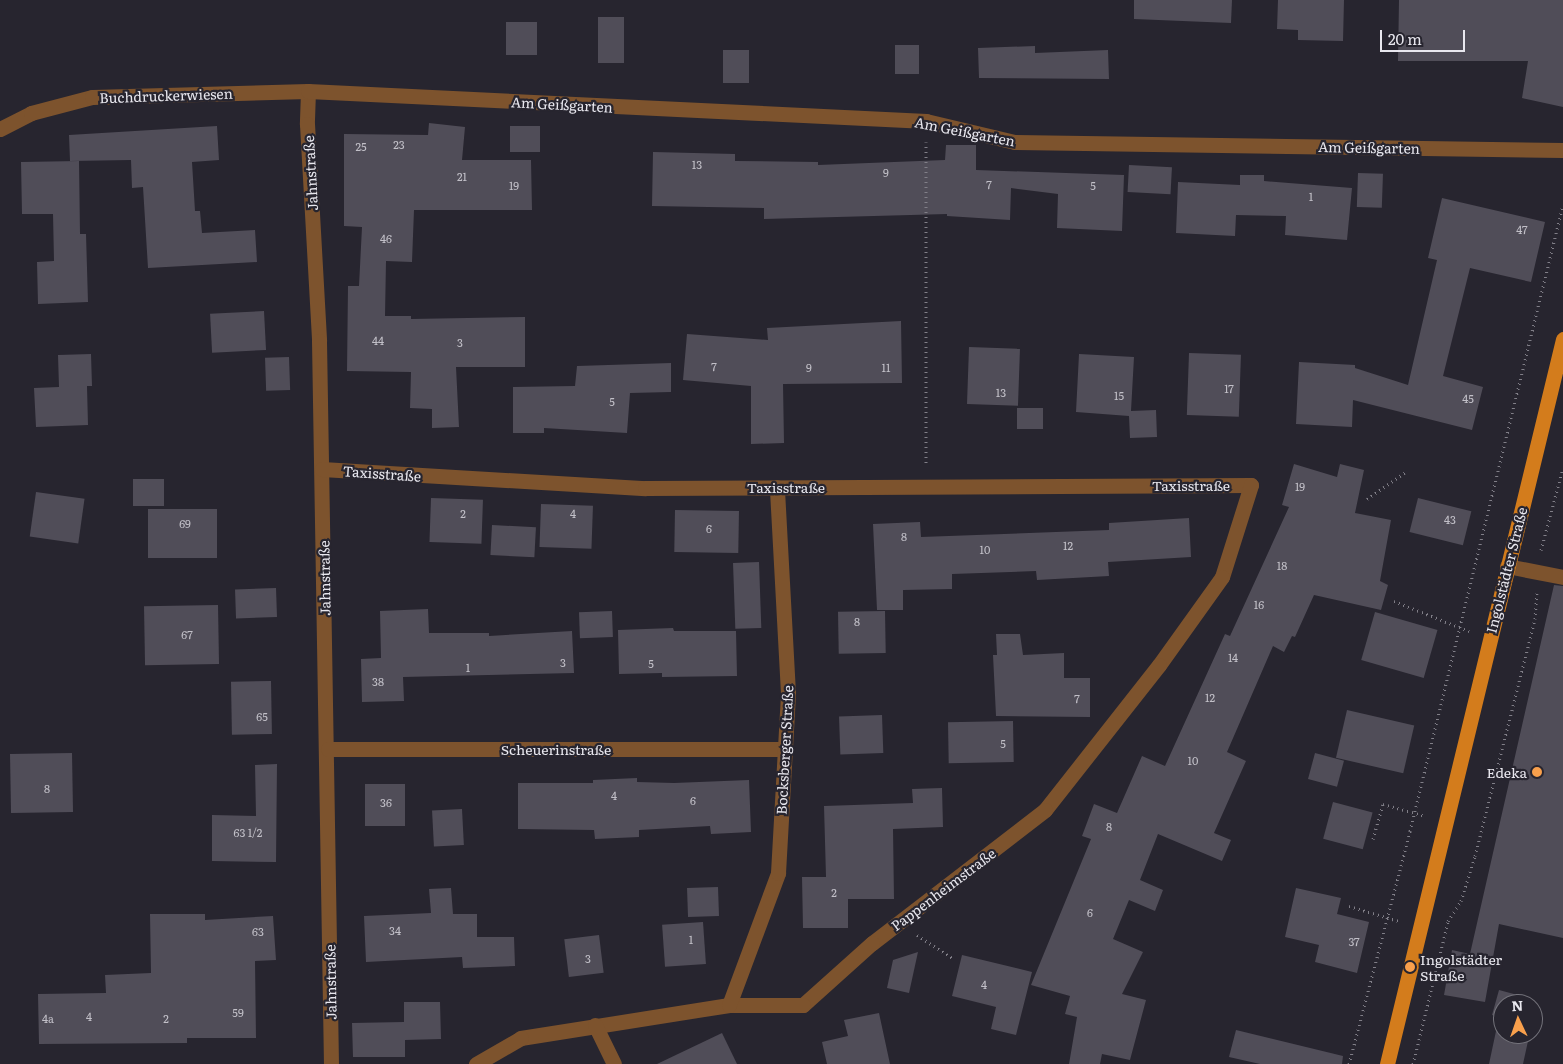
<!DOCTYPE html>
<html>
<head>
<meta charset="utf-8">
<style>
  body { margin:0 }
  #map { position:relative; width:1563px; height:1064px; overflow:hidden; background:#27252f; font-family:Literata,serif }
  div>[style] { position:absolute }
  .building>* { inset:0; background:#504d58; transform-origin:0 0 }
  .path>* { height:3px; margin-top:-1.5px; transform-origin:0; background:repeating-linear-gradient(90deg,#817f88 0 1px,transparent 0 5px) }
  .minor>* { height:15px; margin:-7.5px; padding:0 7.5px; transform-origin:7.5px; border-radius:7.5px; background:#7d532d }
  .major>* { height:15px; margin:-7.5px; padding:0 7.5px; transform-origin:7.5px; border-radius:7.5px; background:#d37c1c }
  .dots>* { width:14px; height:14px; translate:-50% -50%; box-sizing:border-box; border:2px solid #27252f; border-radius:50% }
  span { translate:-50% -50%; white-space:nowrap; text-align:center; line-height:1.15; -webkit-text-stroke:4.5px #27252f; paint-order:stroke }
  .number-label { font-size:11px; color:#c2c0c8 }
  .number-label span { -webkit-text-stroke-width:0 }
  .street-label { font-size:14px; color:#e8e7ee }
  .poi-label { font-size:14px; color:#e8e7ee }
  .right { translate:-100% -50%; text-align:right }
  .left { translate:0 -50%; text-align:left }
  .north { position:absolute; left:1493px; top:994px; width:50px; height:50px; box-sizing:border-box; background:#27252f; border:1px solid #74737b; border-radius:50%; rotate:357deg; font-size:14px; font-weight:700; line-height:20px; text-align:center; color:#e8e7ee }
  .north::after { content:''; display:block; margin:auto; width:18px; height:22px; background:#f9a04c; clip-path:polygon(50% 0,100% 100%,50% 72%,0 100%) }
  .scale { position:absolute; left:1380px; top:30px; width:85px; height:22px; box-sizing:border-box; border:2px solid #e8e7ee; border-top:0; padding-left:6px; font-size:15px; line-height:18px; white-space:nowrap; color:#e8e7ee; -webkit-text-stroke:4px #27252f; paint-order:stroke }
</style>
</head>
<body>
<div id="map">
  <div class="building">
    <i style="clip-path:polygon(1134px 0,1232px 0,1231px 23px,1134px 19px)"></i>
    <i style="clip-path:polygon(1278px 0,1344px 0,1343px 41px,1298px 40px,1298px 30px,1277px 29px)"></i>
    <i style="clip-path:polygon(1399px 0,1563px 0,1563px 107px,1522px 98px,1528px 61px,1398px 61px)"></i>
    <i style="left:598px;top:17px;width:26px;height:46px"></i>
    <i style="left:537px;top:22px;width:33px;height:31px;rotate:90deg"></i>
    <i style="left:895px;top:45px;width:24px;height:29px"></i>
    <i style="clip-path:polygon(1035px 46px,1035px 53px,1108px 50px,1109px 79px,979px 78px,978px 48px)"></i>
    <i style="left:723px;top:50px;width:26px;height:33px"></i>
    <i style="clip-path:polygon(429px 123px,465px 127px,462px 160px,531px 160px,532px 210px,414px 210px,412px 262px,386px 261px,385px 316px,411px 316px,411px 319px,525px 317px,525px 367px,456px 367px,459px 427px,432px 428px,432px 409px,410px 408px,411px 372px,347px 371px,348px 286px,359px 286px,362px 227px,344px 226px,344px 134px,428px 135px)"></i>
    <i style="clip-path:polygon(217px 126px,219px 160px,192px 162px,195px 211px,200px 211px,202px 233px,255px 230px,257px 262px,148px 268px,143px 187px,132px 188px,131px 160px,70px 161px,69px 135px)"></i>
    <i style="left:510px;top:126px;width:30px;height:26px"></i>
    <i style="clip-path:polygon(946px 145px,976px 145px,976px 170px,1124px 175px,1122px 231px,1057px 228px,1058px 194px,1011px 188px,1010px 220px,947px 216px,947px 214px,764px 219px,764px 208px,652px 206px,653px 152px,735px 154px,735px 161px,818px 162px,818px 165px,945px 160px)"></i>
    <i style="clip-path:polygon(79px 161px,80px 234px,86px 234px,88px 302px,38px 304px,37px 262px,54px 261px,53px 214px,22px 214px,21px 162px)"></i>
    <i style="left:1129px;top:165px;width:43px;height:27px;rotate:3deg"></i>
    <i style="left:1358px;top:173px;width:25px;height:34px;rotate:2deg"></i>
    <i style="clip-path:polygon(1240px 175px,1264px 175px,1264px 181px,1352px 188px,1347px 240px,1285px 235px,1286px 216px,1236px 215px,1235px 236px,1176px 233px,1178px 182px,1240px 185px)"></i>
    <i style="clip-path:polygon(1442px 198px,1545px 222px,1531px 282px,1470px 268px,1443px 376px,1483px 387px,1472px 430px,1353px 400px,1352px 427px,1296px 424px,1299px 362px,1355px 365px,1355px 368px,1408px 385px,1437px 260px,1428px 258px)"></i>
    <i style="left:264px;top:311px;width:39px;height:54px;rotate:87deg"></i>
    <i style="clip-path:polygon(901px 321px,902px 383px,783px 384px,784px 443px,751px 444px,751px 386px,683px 380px,687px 334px,768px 340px,767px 328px)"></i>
    <i style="left:969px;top:347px;width:51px;height:57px;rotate:2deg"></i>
    <i style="left:1189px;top:353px;width:52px;height:62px;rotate:2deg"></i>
    <i style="clip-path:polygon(91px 354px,92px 386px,87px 386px,88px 425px,36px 427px,34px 388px,59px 387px,58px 355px)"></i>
    <i style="clip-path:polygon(1079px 354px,1134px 357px,1131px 411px,1156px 410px,1157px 437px,1130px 438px,1129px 416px,1076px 412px)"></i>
    <i style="left:289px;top:357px;width:33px;height:24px;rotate:88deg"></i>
    <i style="clip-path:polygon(671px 363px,671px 392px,630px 393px,627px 433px,544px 428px,544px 433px,513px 433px,513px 387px,575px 386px,577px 366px)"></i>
    <i style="left:1017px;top:408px;width:26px;height:21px"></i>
    <i style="clip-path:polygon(1294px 464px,1337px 477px,1340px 464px,1364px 470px,1355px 513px,1391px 520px,1380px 581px,1388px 585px,1381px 610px,1314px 595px,1295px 637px,1292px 636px,1284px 652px,1273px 646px,1227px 752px,1246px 761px,1214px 833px,1231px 840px,1222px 861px,1158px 834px,1140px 880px,1163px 890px,1155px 911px,1129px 900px,1113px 939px,1143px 952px,1122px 994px,1146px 1000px,1130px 1060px,1102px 1054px,1100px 1064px,1069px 1064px,1077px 1017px,1065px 1014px,1070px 996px,1031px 985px,1091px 839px,1082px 836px,1094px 804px,1117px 813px,1142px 756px,1165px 766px,1225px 634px,1230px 636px,1289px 507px,1282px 505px)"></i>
    <i style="left:133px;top:479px;width:31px;height:27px"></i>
    <i style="left:36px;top:492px;width:49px;height:45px;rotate:8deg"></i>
    <i style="left:431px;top:498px;width:52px;height:44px;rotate:2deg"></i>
    <i style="left:1418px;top:498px;width:55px;height:35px;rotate:14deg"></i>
    <i style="left:541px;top:504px;width:52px;height:43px;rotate:2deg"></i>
    <i style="left:148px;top:509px;width:69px;height:49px"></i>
    <i style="left:675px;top:510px;width:64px;height:42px;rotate:1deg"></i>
    <i style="clip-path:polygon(1189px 518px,1191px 557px,1108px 562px,1109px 576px,1037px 580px,1036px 571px,952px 574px,952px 589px,903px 590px,903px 610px,877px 610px,873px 524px,920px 522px,921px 537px,1109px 530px,1109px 523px)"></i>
    <i style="left:492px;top:525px;width:44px;height:30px;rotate:3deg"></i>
    <i style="left:759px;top:562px;width:66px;height:26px;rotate:88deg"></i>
    <i style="clip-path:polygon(1554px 585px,1563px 586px,1563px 938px,1499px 924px,1485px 1002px,1444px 995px,1452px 950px,1470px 954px)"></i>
    <i style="left:276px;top:588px;width:29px;height:41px;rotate:88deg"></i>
    <i style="left:218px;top:605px;width:59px;height:74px;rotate:89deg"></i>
    <i style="clip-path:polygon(428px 609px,429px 633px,489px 633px,489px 636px,572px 631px,574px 673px,403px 677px,404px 701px,362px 702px,361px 659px,381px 658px,380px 611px)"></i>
    <i style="left:612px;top:611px;width:26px;height:33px;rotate:88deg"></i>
    <i style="left:885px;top:611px;width:42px;height:47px;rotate:89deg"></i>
    <i style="left:1375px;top:612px;width:65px;height:50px;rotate:16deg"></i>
    <i style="clip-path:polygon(673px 628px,674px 631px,736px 631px,737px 676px,662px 677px,662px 673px,619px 674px,618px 630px)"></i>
    <i style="clip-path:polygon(996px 634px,1020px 634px,1023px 655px,1064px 653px,1064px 678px,1090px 678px,1090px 717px,996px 716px,993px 655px,997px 655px)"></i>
    <i style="left:271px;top:681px;width:53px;height:40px;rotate:89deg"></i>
    <i style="left:1347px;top:710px;width:69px;height:49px;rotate:13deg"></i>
    <i style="left:882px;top:715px;width:38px;height:43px;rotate:88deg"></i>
    <i style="left:1013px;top:721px;width:41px;height:65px;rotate:89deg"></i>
    <i style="left:72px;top:753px;width:59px;height:62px;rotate:89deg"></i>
    <i style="left:1315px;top:753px;width:30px;height:27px;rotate:15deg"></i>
    <i style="clip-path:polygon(277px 764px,276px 862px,212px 861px,212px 815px,256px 816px,255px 765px)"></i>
    <i style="clip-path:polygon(637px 778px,637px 782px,674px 783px,749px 780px,751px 832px,711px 834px,710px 826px,639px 830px,639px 837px,595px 839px,594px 830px,518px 829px,518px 783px,593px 783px,593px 780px)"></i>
    <i style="left:365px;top:784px;width:40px;height:42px"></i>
    <i style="clip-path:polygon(942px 788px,943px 827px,893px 829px,894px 899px,848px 899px,848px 928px,803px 928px,802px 877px,826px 877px,824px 806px,913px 803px,912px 789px)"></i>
    <i style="left:1333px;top:802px;width:41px;height:38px;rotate:15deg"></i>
    <i style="left:462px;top:809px;width:36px;height:30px;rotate:87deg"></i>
    <i style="left:718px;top:887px;width:29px;height:31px;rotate:88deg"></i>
    <i style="clip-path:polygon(451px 888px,453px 914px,477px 914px,477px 937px,514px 937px,515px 966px,463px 968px,462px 957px,366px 962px,364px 916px,431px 913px,429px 889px)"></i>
    <i style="clip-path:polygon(1296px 888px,1341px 898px,1337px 914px,1369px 922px,1357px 973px,1315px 962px,1319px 945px,1285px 937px)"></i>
    <i style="clip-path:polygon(150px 914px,205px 914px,205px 920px,273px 916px,276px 960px,255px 961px,256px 1038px,187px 1038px,187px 1043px,39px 1044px,38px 994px,106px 993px,105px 975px,151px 973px)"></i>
    <i style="left:703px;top:922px;width:42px;height:41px;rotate:86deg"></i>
    <i style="left:599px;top:935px;width:38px;height:35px;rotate:83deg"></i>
    <i style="clip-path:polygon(918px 952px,909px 993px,887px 988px,893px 960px)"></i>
    <i style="clip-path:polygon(962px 955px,1032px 972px,1016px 1035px,991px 1029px,996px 1007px,952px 996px)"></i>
    <i style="clip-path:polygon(1499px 990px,1529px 998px,1527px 1004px,1503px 1004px,1503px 1034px,1520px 1034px,1519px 1039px,1528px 1041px,1523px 1064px,1489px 1064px,1499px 1017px,1492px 1015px)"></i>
    <i style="clip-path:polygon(404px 1002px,440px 1002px,441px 1039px,405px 1040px,405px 1057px,353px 1057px,352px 1023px,404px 1022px)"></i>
    <i style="clip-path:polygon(879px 1013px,890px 1064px,827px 1064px,822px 1042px,848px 1036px,844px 1020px)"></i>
    <i style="clip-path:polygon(1236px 1030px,1343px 1056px,1342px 1064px,1260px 1064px,1229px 1057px)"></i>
    <i style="clip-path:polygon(722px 1033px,737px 1064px,657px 1064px)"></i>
  </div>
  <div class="path">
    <i style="left:926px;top:142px;width:324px;rotate:90deg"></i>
    <i style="left:1367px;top:499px;width:49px;rotate:-35deg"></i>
    <i style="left:1541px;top:550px;width:85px;rotate:-75deg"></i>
    <i style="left:1394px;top:601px;width:81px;rotate:21.8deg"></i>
    <i style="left:1373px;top:839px;width:36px;rotate:-74deg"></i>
    <i style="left:1383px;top:804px;width:44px;rotate:15.9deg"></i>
    <i style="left:1349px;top:906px;width:52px;rotate:16.7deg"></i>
    <i style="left:917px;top:935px;width:44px;rotate:33deg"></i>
    <i style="left:1349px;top:1064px;width:241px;rotate:-75.3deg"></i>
    <i style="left:1410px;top:831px;width:644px;rotate:-76.27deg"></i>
    <i style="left:1413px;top:1064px;width:147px;rotate:-76.2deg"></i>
    <i style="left:1448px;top:921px;width:24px;rotate:-57deg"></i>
    <i style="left:1461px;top:901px;width:47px;rotate:-72.7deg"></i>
    <i style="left:1475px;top:856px;width:244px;rotate:-75.8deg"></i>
    <i style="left:1535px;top:619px;width:26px;rotate:-86deg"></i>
  </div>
  <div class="minor">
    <i style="left:308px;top:91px;width:33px;rotate:92deg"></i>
    <i style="left:307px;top:124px;width:217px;rotate:86.8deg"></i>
    <i style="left:319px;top:341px;width:723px;rotate:89.05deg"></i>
    <i style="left:0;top:129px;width:35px;rotate:-27deg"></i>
    <i style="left:31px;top:113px;width:63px;rotate:-14.7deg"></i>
    <i style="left:92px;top:97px;width:216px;rotate:-1.6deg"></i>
    <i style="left:308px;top:91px;width:619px;rotate:2.78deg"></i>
    <i style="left:926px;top:121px;width:91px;rotate:13.3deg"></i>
    <i style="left:1015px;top:142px;width:548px;rotate:0.84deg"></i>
    <i style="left:322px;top:469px;width:324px;rotate:3.4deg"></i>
    <i style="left:645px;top:488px;width:606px;rotate:-0.28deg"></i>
    <i style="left:1251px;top:485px;width:96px;rotate:107.5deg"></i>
    <i style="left:1222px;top:577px;width:108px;rotate:125.6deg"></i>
    <i style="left:1159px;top:665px;width:184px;rotate:128.2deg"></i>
    <i style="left:1045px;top:810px;width:218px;rotate:142.4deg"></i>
    <i style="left:872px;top:943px;width:93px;rotate:138.1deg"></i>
    <i style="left:803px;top:1005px;width:74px;rotate:180deg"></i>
    <i style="left:729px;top:1005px;width:211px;rotate:171deg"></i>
    <i style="left:521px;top:1038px;width:52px;rotate:150deg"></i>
    <i style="left:1507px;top:566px;width:57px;rotate:11.1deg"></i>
    <i style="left:328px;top:749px;width:457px"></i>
    <i style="left:729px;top:1005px;width:141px;rotate:-69.6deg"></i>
    <i style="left:778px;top:873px;width:180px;rotate:-86.8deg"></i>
    <i style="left:788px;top:693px;width:206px;rotate:-93.1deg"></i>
    <i style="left:595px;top:1025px;width:43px;rotate:64deg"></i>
  </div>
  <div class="major">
    <i style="left:1387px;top:1064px;width:746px;rotate:-76.35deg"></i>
  </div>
  <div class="dots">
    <i style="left:1537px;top:772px;background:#f9a04c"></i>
    <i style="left:1410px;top:967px;background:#f9a04c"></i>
  </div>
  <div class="number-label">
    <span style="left:399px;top:144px">23</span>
    <span style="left:361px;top:146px">25</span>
    <span style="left:697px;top:164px">13</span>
    <span style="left:886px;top:172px">9</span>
    <span style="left:462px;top:176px">21</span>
    <span style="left:989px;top:184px">7</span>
    <span style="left:514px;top:185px">19</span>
    <span style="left:1093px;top:185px">5</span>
    <span style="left:1311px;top:196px">1</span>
    <span style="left:1522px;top:229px">47</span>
    <span style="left:386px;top:238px">46</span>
    <span style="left:378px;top:340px">44</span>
    <span style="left:460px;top:342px">3</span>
    <span style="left:714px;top:366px">7</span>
    <span style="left:809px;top:367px">9</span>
    <span style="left:886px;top:367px">11</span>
    <span style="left:1229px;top:388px">17</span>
    <span style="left:1001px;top:392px">13</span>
    <span style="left:1119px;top:395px">15</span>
    <span style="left:1468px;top:398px">45</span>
    <span style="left:612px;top:401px">5</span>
    <span style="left:1300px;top:486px">19</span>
    <span style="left:463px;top:513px">2</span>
    <span style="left:573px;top:513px">4</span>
    <span style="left:1450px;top:519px">43</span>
    <span style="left:185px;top:523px">69</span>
    <span style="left:709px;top:528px">6</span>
    <span style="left:904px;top:536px">8</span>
    <span style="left:1068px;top:545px">12</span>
    <span style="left:985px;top:549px">10</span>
    <span style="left:1282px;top:565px">18</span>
    <span style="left:1259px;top:604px">16</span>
    <span style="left:857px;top:621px">8</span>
    <span style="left:187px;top:634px">67</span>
    <span style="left:1233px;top:657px">14</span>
    <span style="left:563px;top:662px">3</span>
    <span style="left:651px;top:663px">5</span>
    <span style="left:468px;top:667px">1</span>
    <span style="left:378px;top:681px">38</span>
    <span style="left:1210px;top:697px">12</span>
    <span style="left:1077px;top:698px">7</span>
    <span style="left:262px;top:716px">65</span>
    <span style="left:1003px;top:743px">5</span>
    <span style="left:1193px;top:760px">10</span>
    <span style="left:47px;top:788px">8</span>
    <span style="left:614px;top:795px">4</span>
    <span style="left:693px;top:800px">6</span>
    <span style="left:386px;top:802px">36</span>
    <span style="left:1109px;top:826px">8</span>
    <span style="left:248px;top:832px">63 1/2</span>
    <span style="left:834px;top:892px">2</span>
    <span style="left:1090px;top:912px">6</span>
    <span style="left:395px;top:930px">34</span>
    <span style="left:258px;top:931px">63</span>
    <span style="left:691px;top:939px">1</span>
    <span style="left:1354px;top:941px">37</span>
    <span style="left:588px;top:958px">3</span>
    <span style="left:984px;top:984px">4</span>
    <span style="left:238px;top:1012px">59</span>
    <span style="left:89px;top:1016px">4</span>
    <span style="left:48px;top:1018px">4a</span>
    <span style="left:166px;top:1018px">2</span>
  </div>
  <div class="street-label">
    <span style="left:166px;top:95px;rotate:-2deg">Buchdruckerwiesen</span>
    <span style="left:562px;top:104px;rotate:3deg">Am Geißgarten</span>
    <span style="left:965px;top:131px;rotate:11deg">Am Geißgarten</span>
    <span style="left:1369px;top:147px;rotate:1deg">Am Geißgarten</span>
    <span style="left:310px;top:173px;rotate:-93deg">Jahnstraße</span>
    <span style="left:382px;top:473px;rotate:4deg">Taxisstraße</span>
    <span style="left:1191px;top:485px">Taxisstraße</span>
    <span style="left:786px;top:487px">Taxisstraße</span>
    <span style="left:1506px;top:570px;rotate:-76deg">Ingolstädter Straße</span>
    <span style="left:324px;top:578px;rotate:-91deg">Jahnstraße</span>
    <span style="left:556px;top:749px">Scheuerinstraße</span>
    <span style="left:784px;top:750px;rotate:-87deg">Bocksberger Straße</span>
    <span style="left:943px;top:889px;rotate:-37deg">Pappenheimstraße</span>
    <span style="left:330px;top:982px;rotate:-91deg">Jahnstraße</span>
  </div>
  <div class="poi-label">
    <span class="right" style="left:1527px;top:772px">Edeka</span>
    <span class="left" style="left:1420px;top:967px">Ingolstädter<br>Straße</span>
  </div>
  <div class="north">N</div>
  <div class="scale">20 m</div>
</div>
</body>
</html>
